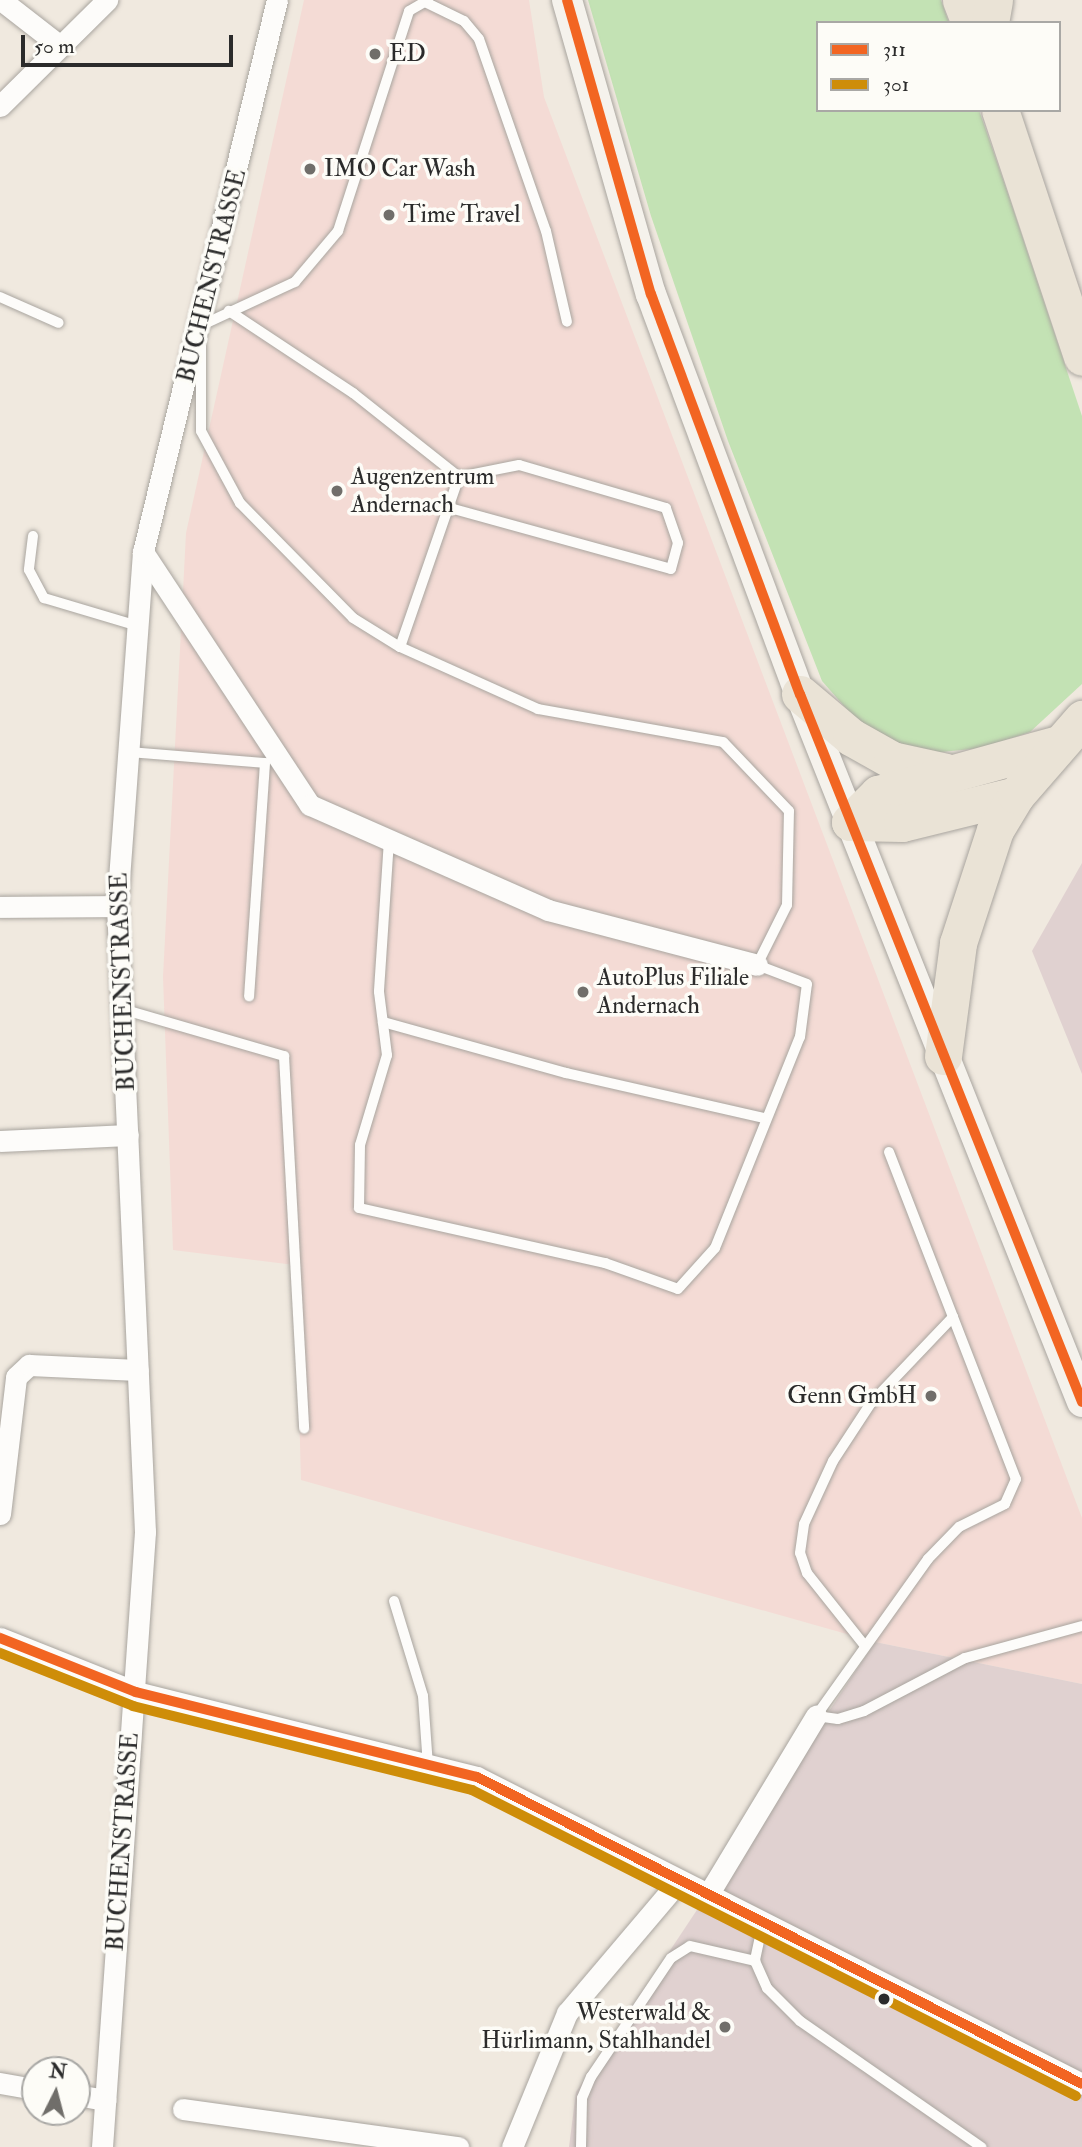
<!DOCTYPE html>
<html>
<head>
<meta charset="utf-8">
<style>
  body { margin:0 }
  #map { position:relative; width:1082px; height:2147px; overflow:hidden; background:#f0e9df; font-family:"IM FELL Double Pica",serif }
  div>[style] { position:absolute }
  .built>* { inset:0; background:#f4dbd5 }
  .industrial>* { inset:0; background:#e0d1d0 }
  .green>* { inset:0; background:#c3e2b4 }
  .roads { filter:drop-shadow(0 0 2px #a9a59f) drop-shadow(0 0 2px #a9a59f) }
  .service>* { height:10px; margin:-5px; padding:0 5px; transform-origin:5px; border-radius:5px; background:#fdfcfa }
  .minor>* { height:21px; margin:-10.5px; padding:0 10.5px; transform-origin:10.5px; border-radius:10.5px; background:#fdfcfa }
  .secondary>* { height:30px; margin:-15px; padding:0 15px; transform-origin:15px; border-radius:15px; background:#f5f2ec }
  .trunk>* { height:37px; margin:-18.5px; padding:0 18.5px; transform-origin:18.5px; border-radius:18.5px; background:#eae3d6 }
  .bus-1>* { height:10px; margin:-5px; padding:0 5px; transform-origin:5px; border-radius:5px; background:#f26522 }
  .bus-2>* { height:10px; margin:-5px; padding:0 5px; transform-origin:5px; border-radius:5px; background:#ce8d09 }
  .dots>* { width:19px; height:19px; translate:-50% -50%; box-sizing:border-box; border:4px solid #fdfcf7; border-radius:50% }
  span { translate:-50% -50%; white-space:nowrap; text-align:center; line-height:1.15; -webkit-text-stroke:7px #fdfcf7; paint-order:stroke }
  .poi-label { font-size:24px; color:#2b2b2b }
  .left { translate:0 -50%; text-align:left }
  .right { translate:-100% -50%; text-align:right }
  .street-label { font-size:24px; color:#2b2b2b }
  .legend { position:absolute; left:816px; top:21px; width:245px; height:91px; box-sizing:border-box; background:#fdfcf7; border:2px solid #a9a8a5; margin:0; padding:9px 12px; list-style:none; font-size:21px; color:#2b2b2b }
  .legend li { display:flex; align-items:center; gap:14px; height:35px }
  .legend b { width:35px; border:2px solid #a9a8a5 }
  .north { position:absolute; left:21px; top:2056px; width:70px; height:70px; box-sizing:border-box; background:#fdfcf7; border:2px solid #a9a8a5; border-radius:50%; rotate:6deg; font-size:19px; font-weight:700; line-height:28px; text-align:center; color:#2b2b2b }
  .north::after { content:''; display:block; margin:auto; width:24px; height:32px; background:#706e6a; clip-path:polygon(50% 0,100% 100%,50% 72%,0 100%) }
  .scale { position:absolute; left:21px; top:35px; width:212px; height:32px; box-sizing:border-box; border:4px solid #2b2b2b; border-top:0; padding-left:9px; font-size:21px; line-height:24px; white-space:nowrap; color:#2b2b2b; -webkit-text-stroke:5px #fdfcf7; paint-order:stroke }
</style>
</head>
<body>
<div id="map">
  <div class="built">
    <i style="clip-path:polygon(304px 0,529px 0,544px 97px,1082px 1518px,1082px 1684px,875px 1642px,301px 1480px,295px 1265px,173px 1250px,163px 977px,186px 533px)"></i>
  </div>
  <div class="industrial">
    <i style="clip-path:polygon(1082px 863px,1082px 1074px,1032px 951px)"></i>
    <i style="clip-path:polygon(875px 1642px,1082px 1684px,1082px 2147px,569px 2147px,576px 2092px)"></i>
  </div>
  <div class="green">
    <i style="clip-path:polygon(588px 0,941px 0,949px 23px,818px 23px,818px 110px,979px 110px,1008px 194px,1082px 416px,1082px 684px,1030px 732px,982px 748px,931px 753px,891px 744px,858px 722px,822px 681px,728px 441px,651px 216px)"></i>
  </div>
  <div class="roads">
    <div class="service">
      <i style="left:427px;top:3px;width:41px;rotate:25.9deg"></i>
      <i style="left:464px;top:21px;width:23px;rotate:50deg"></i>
      <i style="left:479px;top:39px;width:203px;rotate:70.8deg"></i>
      <i style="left:546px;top:231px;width:93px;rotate:77deg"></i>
      <i style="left:0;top:297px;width:64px;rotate:23.8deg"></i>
      <i style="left:200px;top:326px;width:105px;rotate:-24.9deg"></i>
      <i style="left:295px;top:282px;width:67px;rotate:-49.9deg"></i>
      <i style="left:338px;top:231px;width:231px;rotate:-72.1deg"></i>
      <i style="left:409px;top:11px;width:22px;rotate:-30deg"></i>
      <i style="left:201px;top:346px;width:85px;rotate:90deg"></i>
      <i style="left:201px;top:431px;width:82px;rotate:61.6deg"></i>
      <i style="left:240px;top:503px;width:161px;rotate:45.5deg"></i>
      <i style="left:353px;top:618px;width:55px;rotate:31.7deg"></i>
      <i style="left:400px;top:647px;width:180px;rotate:-70.9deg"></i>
      <i style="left:459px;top:477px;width:135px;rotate:-141.6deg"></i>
      <i style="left:353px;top:393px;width:149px;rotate:-146.5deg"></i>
      <i style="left:450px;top:508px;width:229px;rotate:15.4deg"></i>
      <i style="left:671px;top:569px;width:27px;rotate:-75deg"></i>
      <i style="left:678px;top:543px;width:37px;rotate:-109deg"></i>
      <i style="left:666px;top:508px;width:153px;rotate:-163.7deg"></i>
      <i style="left:519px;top:465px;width:61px;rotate:168.7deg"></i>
      <i style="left:33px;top:536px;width:34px;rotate:97deg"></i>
      <i style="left:29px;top:570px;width:32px;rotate:62deg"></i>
      <i style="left:44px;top:598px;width:98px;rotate:16.6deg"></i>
      <i style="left:128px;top:752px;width:137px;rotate:4.6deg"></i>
      <i style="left:265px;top:763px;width:234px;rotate:93.9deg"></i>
      <i style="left:389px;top:840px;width:152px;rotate:93.8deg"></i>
      <i style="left:379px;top:992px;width:64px;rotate:82.8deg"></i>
      <i style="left:387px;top:1055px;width:94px;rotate:106.7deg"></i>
      <i style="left:360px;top:1145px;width:63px;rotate:90.9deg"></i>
      <i style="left:359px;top:1208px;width:252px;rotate:12.6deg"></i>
      <i style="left:605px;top:1263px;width:77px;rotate:19.6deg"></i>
      <i style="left:678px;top:1289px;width:55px;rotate:-47.9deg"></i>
      <i style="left:715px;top:1248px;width:227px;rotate:-68.1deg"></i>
      <i style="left:800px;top:1037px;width:53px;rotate:-82.5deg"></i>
      <i style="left:807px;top:984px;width:53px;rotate:-159.2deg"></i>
      <i style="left:757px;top:965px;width:67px;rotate:-63.4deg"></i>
      <i style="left:787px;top:905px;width:94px;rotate:-88.8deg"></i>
      <i style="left:789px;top:811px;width:95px;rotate:-133.7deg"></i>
      <i style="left:723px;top:742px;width:188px;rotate:-169.9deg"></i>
      <i style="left:538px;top:709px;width:151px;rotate:-155.8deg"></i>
      <i style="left:122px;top:1009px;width:169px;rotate:16.2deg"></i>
      <i style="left:284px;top:1056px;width:373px;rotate:86.9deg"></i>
      <i style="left:383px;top:1022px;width:190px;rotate:15.6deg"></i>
      <i style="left:566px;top:1073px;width:203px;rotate:12.8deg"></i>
      <i style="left:889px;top:1152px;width:351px;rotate:68.8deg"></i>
      <i style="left:1016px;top:1479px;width:27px;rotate:114deg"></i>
      <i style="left:1005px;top:1504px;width:51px;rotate:153.4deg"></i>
      <i style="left:959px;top:1527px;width:45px;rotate:134.1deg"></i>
      <i style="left:928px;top:1559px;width:193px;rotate:125.5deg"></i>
      <i style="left:816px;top:1716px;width:22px;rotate:8deg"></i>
      <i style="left:838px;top:1719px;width:27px;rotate:-17deg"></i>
      <i style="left:864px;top:1711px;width:114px;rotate:-27.7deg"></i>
      <i style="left:965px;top:1658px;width:121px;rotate:-15.3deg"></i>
      <i style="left:394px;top:1601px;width:99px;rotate:73deg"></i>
      <i style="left:423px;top:1696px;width:69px;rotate:85.9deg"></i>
      <i style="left:865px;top:1646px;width:93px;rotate:-128.5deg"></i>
      <i style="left:807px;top:1573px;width:21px;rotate:-109deg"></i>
      <i style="left:800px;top:1553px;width:29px;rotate:-82deg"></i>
      <i style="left:804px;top:1524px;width:69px;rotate:-65.3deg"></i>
      <i style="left:833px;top:1461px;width:69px;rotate:-56.8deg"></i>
      <i style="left:871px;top:1403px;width:119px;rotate:-46.4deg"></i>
      <i style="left:762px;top:1927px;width:35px;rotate:102deg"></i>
      <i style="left:755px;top:1961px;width:30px;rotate:66deg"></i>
      <i style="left:767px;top:1988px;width:47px;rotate:45deg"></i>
      <i style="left:800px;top:2021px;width:221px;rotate:34.8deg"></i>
      <i style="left:581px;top:2147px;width:49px;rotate:-88.8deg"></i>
      <i style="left:582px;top:2098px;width:23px;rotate:-67deg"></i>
      <i style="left:591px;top:2077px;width:143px;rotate:-56.1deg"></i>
      <i style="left:671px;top:1958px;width:22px;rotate:-32deg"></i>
      <i style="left:690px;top:1946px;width:67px;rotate:13deg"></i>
    </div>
    <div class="minor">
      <i style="left:1px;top:0;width:75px;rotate:37.9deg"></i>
      <i style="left:0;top:106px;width:151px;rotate:-44.7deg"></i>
      <i style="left:143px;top:552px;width:303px;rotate:56.6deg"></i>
      <i style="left:310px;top:805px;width:260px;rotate:23.8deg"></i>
      <i style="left:548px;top:910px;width:216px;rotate:14.7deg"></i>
      <i style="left:0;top:907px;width:117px;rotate:-0.5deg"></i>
      <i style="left:0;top:1141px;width:128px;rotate:-2.7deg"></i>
      <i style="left:0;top:1514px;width:138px;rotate:-83.3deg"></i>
      <i style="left:16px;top:1377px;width:18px;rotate:-43deg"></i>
      <i style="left:29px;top:1365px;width:109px;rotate:2.6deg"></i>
      <i style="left:0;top:1638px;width:146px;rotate:21.7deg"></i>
      <i style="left:136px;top:1692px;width:351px;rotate:14deg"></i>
      <i style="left:477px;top:1777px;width:678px;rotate:26.9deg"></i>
      <i style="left:706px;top:1898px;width:213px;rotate:-58.9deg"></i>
      <i style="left:0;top:2083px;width:36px;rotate:10deg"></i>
      <i style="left:77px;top:2095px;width:29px;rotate:10deg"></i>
      <i style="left:183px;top:2109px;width:278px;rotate:7.9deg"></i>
      <i style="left:102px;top:2147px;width:617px;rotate:-86deg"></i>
      <i style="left:145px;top:1532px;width:627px;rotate:-92.56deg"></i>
      <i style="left:117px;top:906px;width:355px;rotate:-85.8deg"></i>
      <i style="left:143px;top:552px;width:568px;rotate:-76.36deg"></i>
      <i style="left:512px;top:2147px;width:145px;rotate:-67.7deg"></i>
      <i style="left:567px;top:2013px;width:172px;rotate:-49.7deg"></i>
    </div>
    <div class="secondary">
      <i style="left:567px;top:0;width:306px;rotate:74.1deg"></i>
      <i style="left:651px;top:294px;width:427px;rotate:69.6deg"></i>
      <i style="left:800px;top:694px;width:762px;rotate:68.28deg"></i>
    </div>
    <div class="trunk">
      <i style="left:961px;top:0;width:25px;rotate:69deg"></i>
      <i style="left:990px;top:23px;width:23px;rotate:-80deg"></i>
      <i style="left:1000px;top:110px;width:260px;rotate:71.6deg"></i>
      <i style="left:800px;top:694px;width:67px;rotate:40.1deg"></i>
      <i style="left:851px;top:737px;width:47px;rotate:29.3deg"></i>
      <i style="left:892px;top:760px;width:55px;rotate:12.5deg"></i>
      <i style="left:850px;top:822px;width:40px;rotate:-45deg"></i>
      <i style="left:878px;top:794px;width:187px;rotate:-15.5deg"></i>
      <i style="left:850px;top:822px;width:52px;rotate:1.1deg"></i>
      <i style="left:902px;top:823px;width:117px;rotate:-13.8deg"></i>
      <i style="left:943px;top:1056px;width:114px;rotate:-82.4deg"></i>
      <i style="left:958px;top:943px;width:119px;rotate:-71.9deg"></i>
      <i style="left:995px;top:830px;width:41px;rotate:-59deg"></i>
      <i style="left:1016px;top:795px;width:101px;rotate:-49deg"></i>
    </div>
  </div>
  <div class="bus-1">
    <i style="left:567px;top:0;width:306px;rotate:74.1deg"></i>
    <i style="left:651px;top:294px;width:427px;rotate:69.6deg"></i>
    <i style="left:800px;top:694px;width:762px;rotate:68.28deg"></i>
    <i style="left:0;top:1638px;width:146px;rotate:21.7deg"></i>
    <i style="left:136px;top:1692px;width:351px;rotate:14deg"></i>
    <i style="left:477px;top:1777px;width:678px;rotate:26.9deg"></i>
  </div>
  <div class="bus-2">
    <i style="left:0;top:1653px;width:143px;rotate:21.7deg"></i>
    <i style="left:133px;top:1706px;width:349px;rotate:13.9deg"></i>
    <i style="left:472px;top:1790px;width:677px;rotate:26.87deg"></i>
  </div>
  <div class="dots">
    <i style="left:375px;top:54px;background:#706e6a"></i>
    <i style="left:310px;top:169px;background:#706e6a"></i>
    <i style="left:389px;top:215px;background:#706e6a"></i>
    <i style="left:337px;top:491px;background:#706e6a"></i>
    <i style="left:583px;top:992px;background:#706e6a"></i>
    <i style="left:931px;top:1396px;background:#706e6a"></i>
    <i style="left:884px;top:1999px;background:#2b2b2b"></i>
    <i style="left:725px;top:2027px;background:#706e6a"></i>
  </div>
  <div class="poi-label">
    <span class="left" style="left:389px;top:54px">ED</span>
    <span class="left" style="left:324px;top:169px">IMO Car Wash</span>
    <span class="left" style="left:403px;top:215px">Time Travel</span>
    <span class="left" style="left:351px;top:491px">Augenzentrum<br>Andernach</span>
    <span class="left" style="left:597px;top:992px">AutoPlus Filiale<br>Andernach</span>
    <span class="right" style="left:917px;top:1396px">Genn GmbH</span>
    <span class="right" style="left:711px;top:2027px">Westerwald &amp;<br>Hürlimann, Stahlhandel</span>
  </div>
  <div class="street-label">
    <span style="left:212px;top:276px;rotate:-76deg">BUCHENSTRASSE</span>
    <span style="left:123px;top:982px;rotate:-92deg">BUCHENSTRASSE</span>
    <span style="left:123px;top:1842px;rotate:-86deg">BUCHENSTRASSE</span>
  </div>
  <ul class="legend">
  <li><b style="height:9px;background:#f26522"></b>311</li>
  <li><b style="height:9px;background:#ce8d09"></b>301</li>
  </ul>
  <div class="north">N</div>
  <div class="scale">50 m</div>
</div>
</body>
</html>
